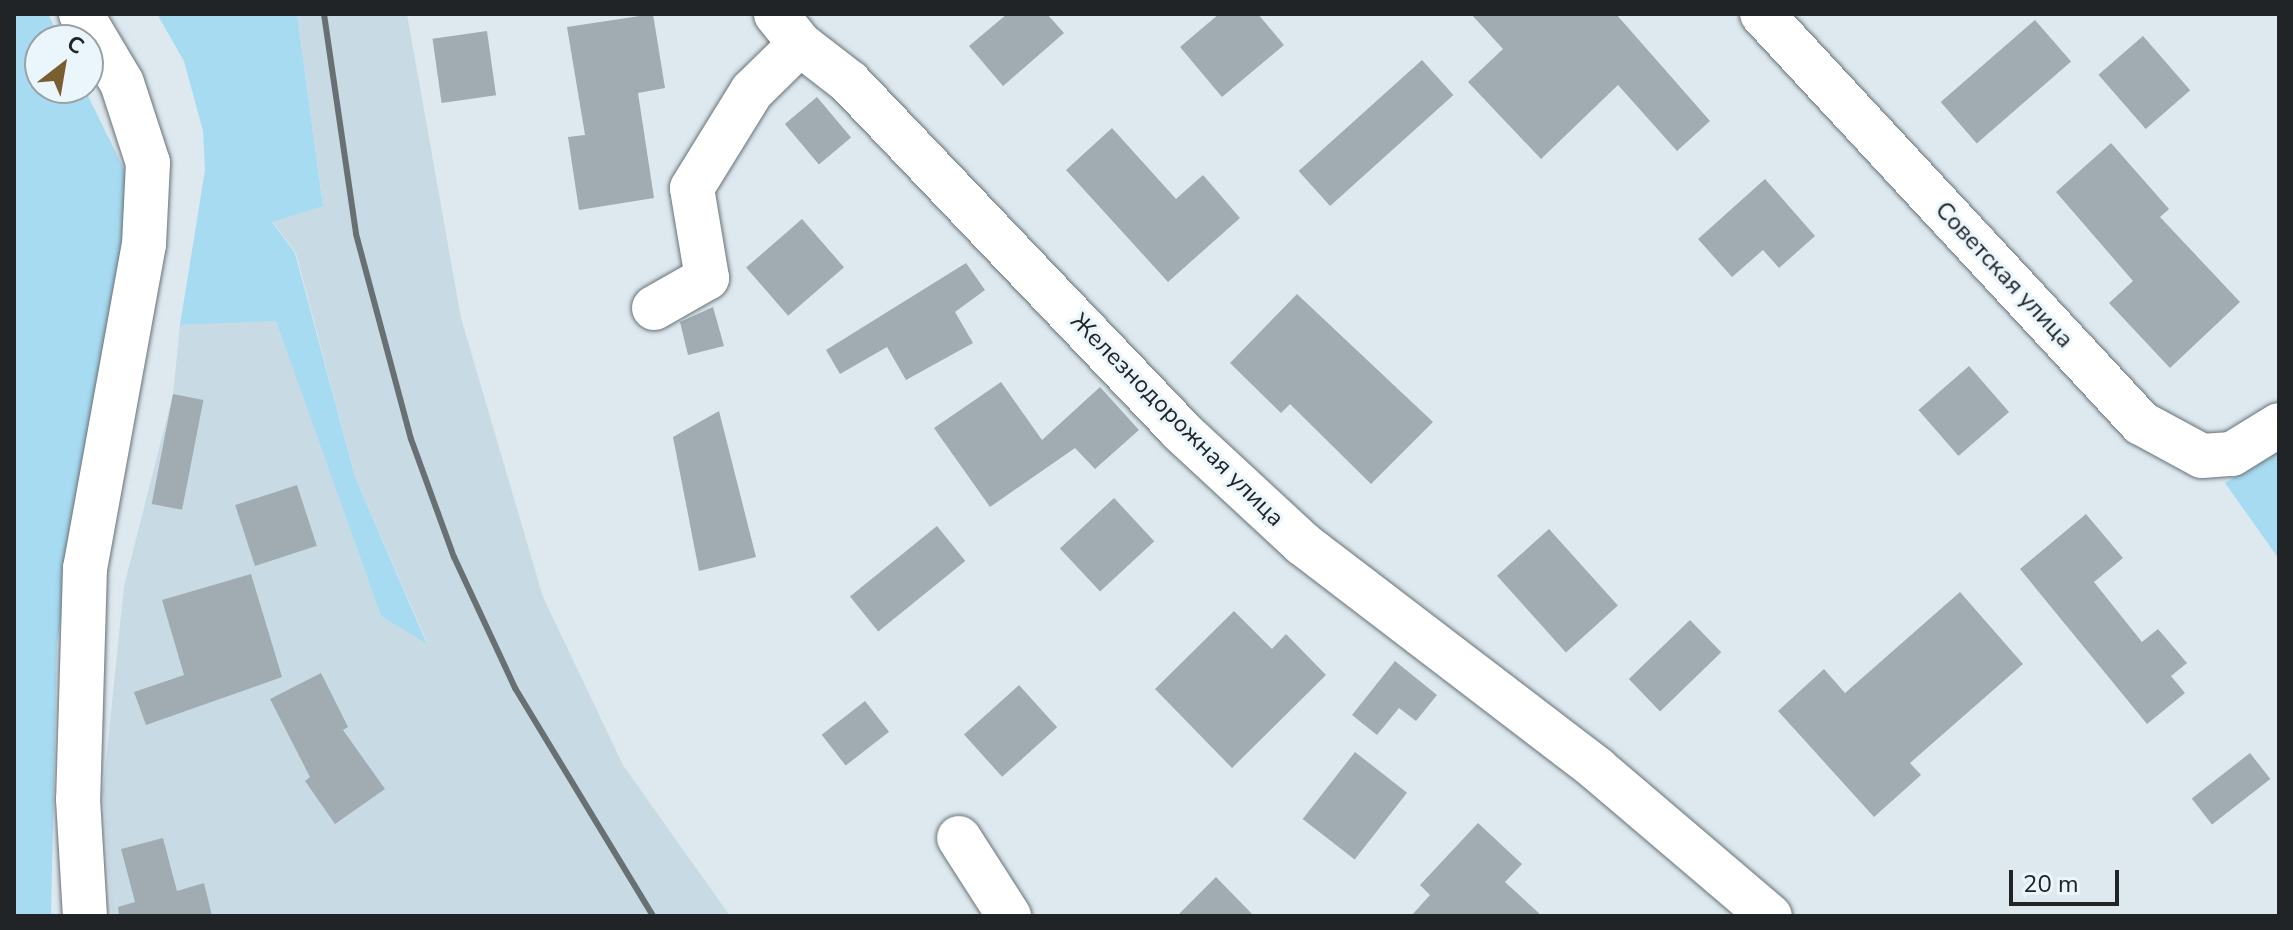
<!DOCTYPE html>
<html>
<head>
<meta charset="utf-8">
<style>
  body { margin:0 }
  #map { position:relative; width:2293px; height:930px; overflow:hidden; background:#dde9ef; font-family:"Nunito Sans",sans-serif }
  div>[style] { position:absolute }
  .built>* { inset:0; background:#c8dbe4 }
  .green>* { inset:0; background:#a7dbf1 }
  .building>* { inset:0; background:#a1acb2; transform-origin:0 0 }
  .roads { filter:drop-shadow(0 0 2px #677277) drop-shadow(0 0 2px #677277) }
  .minor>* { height:44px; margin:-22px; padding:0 22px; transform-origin:22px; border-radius:22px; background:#fff }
  .rail>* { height:6px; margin:-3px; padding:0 3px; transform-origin:3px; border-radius:3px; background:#697074 }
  span { translate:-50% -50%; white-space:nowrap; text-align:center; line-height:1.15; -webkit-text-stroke:6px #eaf6fc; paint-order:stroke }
  .street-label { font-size:24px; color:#202426 }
  .frame { position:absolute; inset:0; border:16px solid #202426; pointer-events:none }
  .north { position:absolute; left:24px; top:24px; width:80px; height:80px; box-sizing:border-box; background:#eaf6fc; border:2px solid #99a2a6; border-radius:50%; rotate:31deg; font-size:22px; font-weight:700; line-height:32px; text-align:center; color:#202426 }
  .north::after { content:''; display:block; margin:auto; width:28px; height:36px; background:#7a5d31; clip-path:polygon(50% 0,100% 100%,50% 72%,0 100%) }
  .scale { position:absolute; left:2009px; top:870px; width:110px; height:36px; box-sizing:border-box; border:4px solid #202426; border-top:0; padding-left:10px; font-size:24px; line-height:28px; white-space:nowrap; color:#202426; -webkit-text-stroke:6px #eaf6fc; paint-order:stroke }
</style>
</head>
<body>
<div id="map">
  <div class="built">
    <i style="clip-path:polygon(297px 14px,407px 14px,461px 318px,543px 597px,623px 765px,730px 916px,112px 916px,103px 790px,124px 586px,173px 394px,180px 325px,276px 320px,381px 616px,427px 642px,355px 477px,296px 253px,272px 221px,323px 205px)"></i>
  </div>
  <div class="green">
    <i style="clip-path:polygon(14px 14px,48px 14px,61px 40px,40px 40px,40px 88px,84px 88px,132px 185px,57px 644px,51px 916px,14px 916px)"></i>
    <i style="clip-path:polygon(157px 14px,297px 14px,323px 206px,272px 222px,295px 253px,355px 477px,427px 644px,381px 616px,276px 321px,180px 325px,205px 170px,203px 131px,184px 61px)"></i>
    <i style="clip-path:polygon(2279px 450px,2279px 559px,2225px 483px)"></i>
  </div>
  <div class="building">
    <i style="clip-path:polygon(653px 14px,665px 88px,638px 93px,654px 198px,579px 210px,568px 137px,585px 135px,567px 27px)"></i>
    <i style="clip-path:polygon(1007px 14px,1047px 14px,1064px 33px,1003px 86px,969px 46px)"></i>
    <i style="clip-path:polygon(1219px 14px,1258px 14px,1284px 45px,1222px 97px,1180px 47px)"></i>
    <i style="clip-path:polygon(1471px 14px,1616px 14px,1710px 121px,1677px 151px,1618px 85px,1541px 159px,1468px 82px,1503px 49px)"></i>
    <i style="left:2035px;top:20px;width:55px;height:125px;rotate:49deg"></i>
    <i style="left:487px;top:31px;width:65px;height:55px;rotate:82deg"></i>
    <i style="left:2143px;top:36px;width:72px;height:59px;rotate:49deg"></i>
    <i style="left:1422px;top:60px;width:47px;height:166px;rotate:48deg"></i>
    <i style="left:817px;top:97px;width:53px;height:42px;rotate:50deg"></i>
    <i style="clip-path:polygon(1112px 128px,1176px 199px,1203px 175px,1240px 218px,1168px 282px,1066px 170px)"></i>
    <i style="clip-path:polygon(2111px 143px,2169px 209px,2160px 217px,2240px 302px,2170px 368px,2109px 303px,2133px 281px,2056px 192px)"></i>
    <i style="clip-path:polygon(1765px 179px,1815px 236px,1779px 268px,1763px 250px,1732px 277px,1698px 239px)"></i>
    <i style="left:802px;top:219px;width:64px;height:74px;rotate:49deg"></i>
    <i style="clip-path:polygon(966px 263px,985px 290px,955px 312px,973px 343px,906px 380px,887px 347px,840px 374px,826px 350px)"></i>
    <i style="clip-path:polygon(1297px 294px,1433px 422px,1371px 484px,1290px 404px,1281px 413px,1230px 363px)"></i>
    <i style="clip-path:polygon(713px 307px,724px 346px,688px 355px,680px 322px)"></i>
    <i style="left:1969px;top:366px;width:61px;height:67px;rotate:49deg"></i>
    <i style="clip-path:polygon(1001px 382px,1042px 440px,1100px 387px,1139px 430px,1095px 469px,1075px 448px,990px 507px,934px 428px)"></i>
    <i style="left:173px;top:394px;width:31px;height:112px;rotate:11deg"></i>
    <i style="clip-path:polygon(719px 411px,756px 557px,699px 571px,673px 437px)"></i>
    <i style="left:297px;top:485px;width:64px;height:65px;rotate:72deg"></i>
    <i style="left:1114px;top:498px;width:59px;height:74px;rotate:47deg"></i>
    <i style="clip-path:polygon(2086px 514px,2123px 558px,2094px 582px,2142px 642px,2158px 629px,2187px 663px,2171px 676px,2185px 693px,2147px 724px,2020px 569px)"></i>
    <i style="left:937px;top:526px;width:45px;height:112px;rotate:51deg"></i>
    <i style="left:1549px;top:529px;width:103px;height:70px;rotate:48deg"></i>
    <i style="clip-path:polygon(251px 574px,282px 677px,146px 725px,134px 692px,184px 675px,162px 600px)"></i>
    <i style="clip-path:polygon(1960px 592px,2023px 664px,1910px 763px,1921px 775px,1874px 817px,1778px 711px,1824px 669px,1845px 693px)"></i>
    <i style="clip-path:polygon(1234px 611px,1272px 649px,1286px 634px,1326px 675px,1232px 768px,1155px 689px)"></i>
    <i style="left:1690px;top:620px;width:45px;height:85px;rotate:46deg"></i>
    <i style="clip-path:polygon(1395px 661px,1437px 695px,1416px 721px,1399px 708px,1377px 735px,1352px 715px)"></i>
    <i style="clip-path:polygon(321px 673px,348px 727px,343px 730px,385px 789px,335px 824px,305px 781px,310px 777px,270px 699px)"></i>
    <i style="left:1019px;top:685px;width:57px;height:74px;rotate:48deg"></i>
    <i style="left:865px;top:701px;width:39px;height:55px;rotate:52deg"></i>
    <i style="left:1355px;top:752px;width:66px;height:85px;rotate:38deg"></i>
    <i style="left:2250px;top:753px;width:33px;height:74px;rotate:52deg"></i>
    <i style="clip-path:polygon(1478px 823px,1522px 864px,1505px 882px,1542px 916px,1411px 916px,1430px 895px,1420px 885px)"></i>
    <i style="clip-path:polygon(163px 838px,177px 891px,204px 883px,212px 916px,119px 916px,118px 907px,135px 902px,121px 849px)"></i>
    <i style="clip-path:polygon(1216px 877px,1254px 916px,1177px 916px)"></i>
  </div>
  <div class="roads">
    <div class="minor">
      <i style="left:81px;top:14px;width:80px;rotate:59.3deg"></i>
      <i style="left:122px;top:83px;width:84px;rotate:72deg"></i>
      <i style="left:148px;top:163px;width:81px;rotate:92.8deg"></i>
      <i style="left:144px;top:244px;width:329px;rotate:100.3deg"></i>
      <i style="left:85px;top:568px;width:231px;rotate:91.7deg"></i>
      <i style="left:78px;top:799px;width:117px;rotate:86.6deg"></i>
      <i style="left:1762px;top:14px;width:558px;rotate:47.18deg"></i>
      <i style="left:2141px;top:423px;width:69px;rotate:28.4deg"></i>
      <i style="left:2202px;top:456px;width:30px;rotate:-4deg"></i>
      <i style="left:2232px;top:454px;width:55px;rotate:-31.7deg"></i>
      <i style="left:800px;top:44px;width:62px;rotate:37.8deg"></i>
      <i style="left:849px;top:82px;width:480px;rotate:46.4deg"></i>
      <i style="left:1180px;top:430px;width:168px;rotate:42.8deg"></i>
      <i style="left:1303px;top:544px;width:370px;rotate:37.4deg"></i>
      <i style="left:1597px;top:769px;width:227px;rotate:40.4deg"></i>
      <i style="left:654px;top:308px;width:61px;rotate:-29.5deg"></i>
      <i style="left:707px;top:278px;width:91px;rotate:-99.5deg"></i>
      <i style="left:692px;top:188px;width:114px;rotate:-58.3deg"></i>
      <i style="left:752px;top:91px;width:67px;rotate:-44.4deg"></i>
      <i style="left:800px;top:44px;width:38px;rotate:-129deg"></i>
      <i style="left:959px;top:838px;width:93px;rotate:57.3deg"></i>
    </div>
  </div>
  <div class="rail">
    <i style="left:324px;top:14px;width:222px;rotate:81.7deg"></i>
    <i style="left:356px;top:234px;width:212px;rotate:75deg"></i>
    <i style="left:411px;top:439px;width:126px;rotate:70deg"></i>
    <i style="left:454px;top:557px;width:145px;rotate:65deg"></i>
    <i style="left:515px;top:688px;width:267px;rotate:58.8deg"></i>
  </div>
  <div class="street-label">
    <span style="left:2004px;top:275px;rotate:47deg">Советская улица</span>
    <span style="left:1177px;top:420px;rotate:45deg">Железнодорожная улица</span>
  </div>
  <div class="frame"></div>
  <div class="north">С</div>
  <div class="scale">20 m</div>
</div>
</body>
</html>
